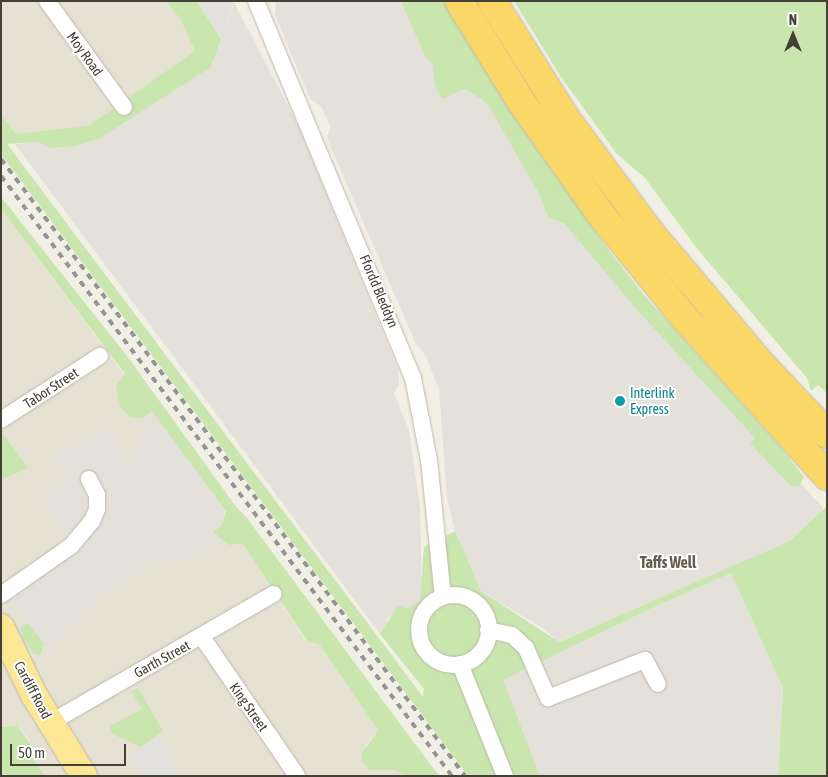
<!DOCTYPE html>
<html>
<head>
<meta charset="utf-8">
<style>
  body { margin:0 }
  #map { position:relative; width:828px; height:777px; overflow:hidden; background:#f2efe5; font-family:"Asap Condensed",sans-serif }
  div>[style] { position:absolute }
  .residential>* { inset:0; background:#e6e2d3 }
  .industrial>* { inset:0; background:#e4e1da }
  .green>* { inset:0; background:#c8e6ae }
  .parking>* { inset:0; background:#e3e1dd }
  .roads { filter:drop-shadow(0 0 1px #bdb8a8) drop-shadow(0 0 1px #bdb8a8) }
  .street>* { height:16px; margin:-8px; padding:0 8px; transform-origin:8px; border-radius:8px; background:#fff }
  .street>.ring { margin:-8px; padding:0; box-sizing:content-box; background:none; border:16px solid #fff; border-radius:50% }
  .primary>* { height:26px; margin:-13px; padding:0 13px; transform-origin:13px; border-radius:13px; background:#fce894 }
  .highway>* { height:28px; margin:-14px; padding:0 14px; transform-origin:14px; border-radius:14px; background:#fbd767 }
  .rail>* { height:4px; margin-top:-2px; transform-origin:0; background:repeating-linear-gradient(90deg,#959595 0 6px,transparent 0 12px) }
  .dots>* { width:14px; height:14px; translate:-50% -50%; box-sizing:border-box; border:2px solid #fff; border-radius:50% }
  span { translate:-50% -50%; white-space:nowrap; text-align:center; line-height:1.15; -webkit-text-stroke:4px #fff; paint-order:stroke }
  .street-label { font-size:14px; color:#444035 }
  .culture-label { font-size:14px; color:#0d838f }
  .left { translate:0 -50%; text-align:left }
  .quarter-label { font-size:16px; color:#675f4c; font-weight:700 }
  .frame { position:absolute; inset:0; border:2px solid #444035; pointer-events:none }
  .north { position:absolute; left:768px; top:10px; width:50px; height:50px; -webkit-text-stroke:4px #fff; paint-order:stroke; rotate:0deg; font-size:14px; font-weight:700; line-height:20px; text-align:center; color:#444035 }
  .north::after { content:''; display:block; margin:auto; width:18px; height:22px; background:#444035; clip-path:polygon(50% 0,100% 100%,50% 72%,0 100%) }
  .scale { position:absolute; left:10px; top:744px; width:116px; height:22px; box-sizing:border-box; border:2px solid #444035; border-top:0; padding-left:6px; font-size:15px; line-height:18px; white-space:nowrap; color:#444035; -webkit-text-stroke:4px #fff; paint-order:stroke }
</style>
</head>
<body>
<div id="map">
  <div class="residential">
    <i style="clip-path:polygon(1px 1px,166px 1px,180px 19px,195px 51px,88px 127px,15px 135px,1px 115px)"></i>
    <i style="clip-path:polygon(1px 209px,225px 510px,221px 526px,213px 532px,242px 543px,307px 642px,319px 644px,378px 730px,365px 746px,384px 769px,396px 770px,405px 776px,45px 776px,28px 750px,33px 747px,26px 736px,17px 726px,1px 727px)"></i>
  </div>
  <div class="industrial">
    <i style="clip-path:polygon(276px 1px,431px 1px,575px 218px,766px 445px,823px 508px,806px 535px,558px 642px,544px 629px,481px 591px,455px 531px,447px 498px,439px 389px,425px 354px,416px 344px,329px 143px,327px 136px,331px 127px,321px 106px,310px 99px,275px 15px)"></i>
    <i style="clip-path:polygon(234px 2px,298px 125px,398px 369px,399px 384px,394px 393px,409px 431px,420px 507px,422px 593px,420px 601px,413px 607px,387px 618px,386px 629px,380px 634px,15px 144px,85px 138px,211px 67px)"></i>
    <i style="clip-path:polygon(152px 410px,225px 510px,221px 526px,213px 532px,223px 542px,186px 559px,151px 567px,133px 576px,96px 602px,53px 646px,51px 653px,1px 585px,1px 580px,23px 571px,69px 538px,49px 513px,41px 490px,68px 477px,63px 466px,56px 469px,50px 457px,108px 428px,132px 467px,142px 418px)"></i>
    <i style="clip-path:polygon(731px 573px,783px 688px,778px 776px,540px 776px,502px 680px,654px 607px)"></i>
  </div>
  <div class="green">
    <i style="clip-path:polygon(166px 1px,197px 1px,221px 39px,211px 67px,100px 138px,74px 146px,51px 148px,39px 142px,7px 144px,423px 697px,424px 689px,380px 634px,398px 605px,406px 609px,420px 601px,424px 547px,455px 531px,481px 591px,559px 642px,790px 541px,827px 506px,827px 776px,778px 776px,783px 688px,731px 573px,654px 607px,503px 680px,540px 776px,468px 776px,1px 154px,1px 115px,16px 134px,88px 126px,195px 51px,180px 19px)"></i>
    <i style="clip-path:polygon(401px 1px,444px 1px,535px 147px,608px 249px,643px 294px,783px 450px,804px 477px,799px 486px,791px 486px,750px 443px,755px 438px,638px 311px,564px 223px,549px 218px,538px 192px,487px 103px,465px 89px,442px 99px,435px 85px,433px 65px,425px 56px)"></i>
    <i style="clip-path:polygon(514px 1px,827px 1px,827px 393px,818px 385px,811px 391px,807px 378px,695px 246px,645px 178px,617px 154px,561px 77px)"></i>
    <i style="clip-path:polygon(1px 197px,127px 356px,237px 508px,247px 518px,439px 776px,405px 776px,396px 770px,369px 770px,362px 761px,361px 754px,378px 730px,319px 644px,308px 642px,242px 543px,229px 545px,213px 532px,221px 526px,226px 511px,152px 411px,142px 418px,130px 417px,120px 407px,116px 386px,125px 374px,1px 209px)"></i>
    <i style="clip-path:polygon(1px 431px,28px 468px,1px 480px)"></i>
    <i style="clip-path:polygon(28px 623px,44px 644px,40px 655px,34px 654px,22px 637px,21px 627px)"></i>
    <i style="clip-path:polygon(138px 688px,163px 731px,141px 747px,112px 734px,110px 726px,142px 709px,131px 691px)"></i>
    <i style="clip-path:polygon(17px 726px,33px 747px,28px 751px,45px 776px,1px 776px,1px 727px)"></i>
  </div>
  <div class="parking">
    <i style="clip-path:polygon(197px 1px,234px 1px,221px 39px,200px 5px)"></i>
    <i style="clip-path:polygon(159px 736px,183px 776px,142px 776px,129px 754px)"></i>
  </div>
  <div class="roads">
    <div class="street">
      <i style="left:47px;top:1px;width:131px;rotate:54deg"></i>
      <i style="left:256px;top:1px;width:408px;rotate:67.4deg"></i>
      <i style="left:413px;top:378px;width:84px;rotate:79deg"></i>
      <i style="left:429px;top:460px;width:138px;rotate:84.2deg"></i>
      <i style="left:1px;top:420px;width:118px;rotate:-32.9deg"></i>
      <i style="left:1px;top:595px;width:85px;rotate:-35deg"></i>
      <i style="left:71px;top:546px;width:33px;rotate:-50deg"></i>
      <i style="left:92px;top:521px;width:13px;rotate:-67deg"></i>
      <i style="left:97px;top:509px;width:14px;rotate:-90deg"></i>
      <i style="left:97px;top:495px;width:18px;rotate:-117deg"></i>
      <i class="ring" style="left:419px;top:595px;width:54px;height:54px"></i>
      <i style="left:488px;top:630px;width:25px;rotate:12deg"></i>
      <i style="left:512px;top:635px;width:19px;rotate:43deg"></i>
      <i style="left:526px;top:648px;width:55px;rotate:66.3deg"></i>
      <i style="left:548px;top:698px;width:104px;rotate:-21.4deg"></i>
      <i style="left:645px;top:660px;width:27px;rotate:62deg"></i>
      <i style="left:202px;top:637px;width:168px;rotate:55.6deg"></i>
      <i style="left:460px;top:664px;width:121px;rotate:68.1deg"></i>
      <i style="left:50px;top:723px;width:258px;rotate:-30deg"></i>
    </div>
    <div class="primary">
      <i style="left:1px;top:627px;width:76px;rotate:64.1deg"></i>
      <i style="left:34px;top:695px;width:95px;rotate:58.3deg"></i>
    </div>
    <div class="highway">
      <i style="left:459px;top:1px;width:120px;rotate:58.3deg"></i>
      <i style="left:522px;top:103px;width:138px;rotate:54.7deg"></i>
      <i style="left:602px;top:216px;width:129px;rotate:51deg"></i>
      <i style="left:683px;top:316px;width:215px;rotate:48deg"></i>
      <i style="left:492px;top:1px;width:136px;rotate:57.9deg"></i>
      <i style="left:564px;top:116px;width:142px;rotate:53.6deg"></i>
      <i style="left:648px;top:230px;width:172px;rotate:49.9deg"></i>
      <i style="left:759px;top:362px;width:99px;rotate:46.6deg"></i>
    </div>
  </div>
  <div class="rail">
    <i style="left:1px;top:159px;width:772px;rotate:53.06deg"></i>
    <i style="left:1px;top:176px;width:751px;rotate:53.07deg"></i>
  </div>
  <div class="dots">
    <i style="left:620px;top:401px;background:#0f9aa8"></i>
  </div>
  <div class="street-label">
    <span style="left:85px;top:54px;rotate:54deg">Moy Road</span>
    <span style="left:379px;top:291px;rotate:67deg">Ffordd Bleddyn</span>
    <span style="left:51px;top:388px;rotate:-33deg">Tabor Street</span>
    <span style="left:162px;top:659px;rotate:-29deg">Garth Street</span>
    <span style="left:33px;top:690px;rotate:62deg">Cardiff Road</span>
    <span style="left:249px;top:707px;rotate:55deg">King Street</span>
  </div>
  <div class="culture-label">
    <span class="left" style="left:630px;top:401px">Interlink<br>Express</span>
  </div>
  <div class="quarter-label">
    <span style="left:668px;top:562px">Taffs Well</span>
  </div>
  <div class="frame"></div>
  <div class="north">N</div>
  <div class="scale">50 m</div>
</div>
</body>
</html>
